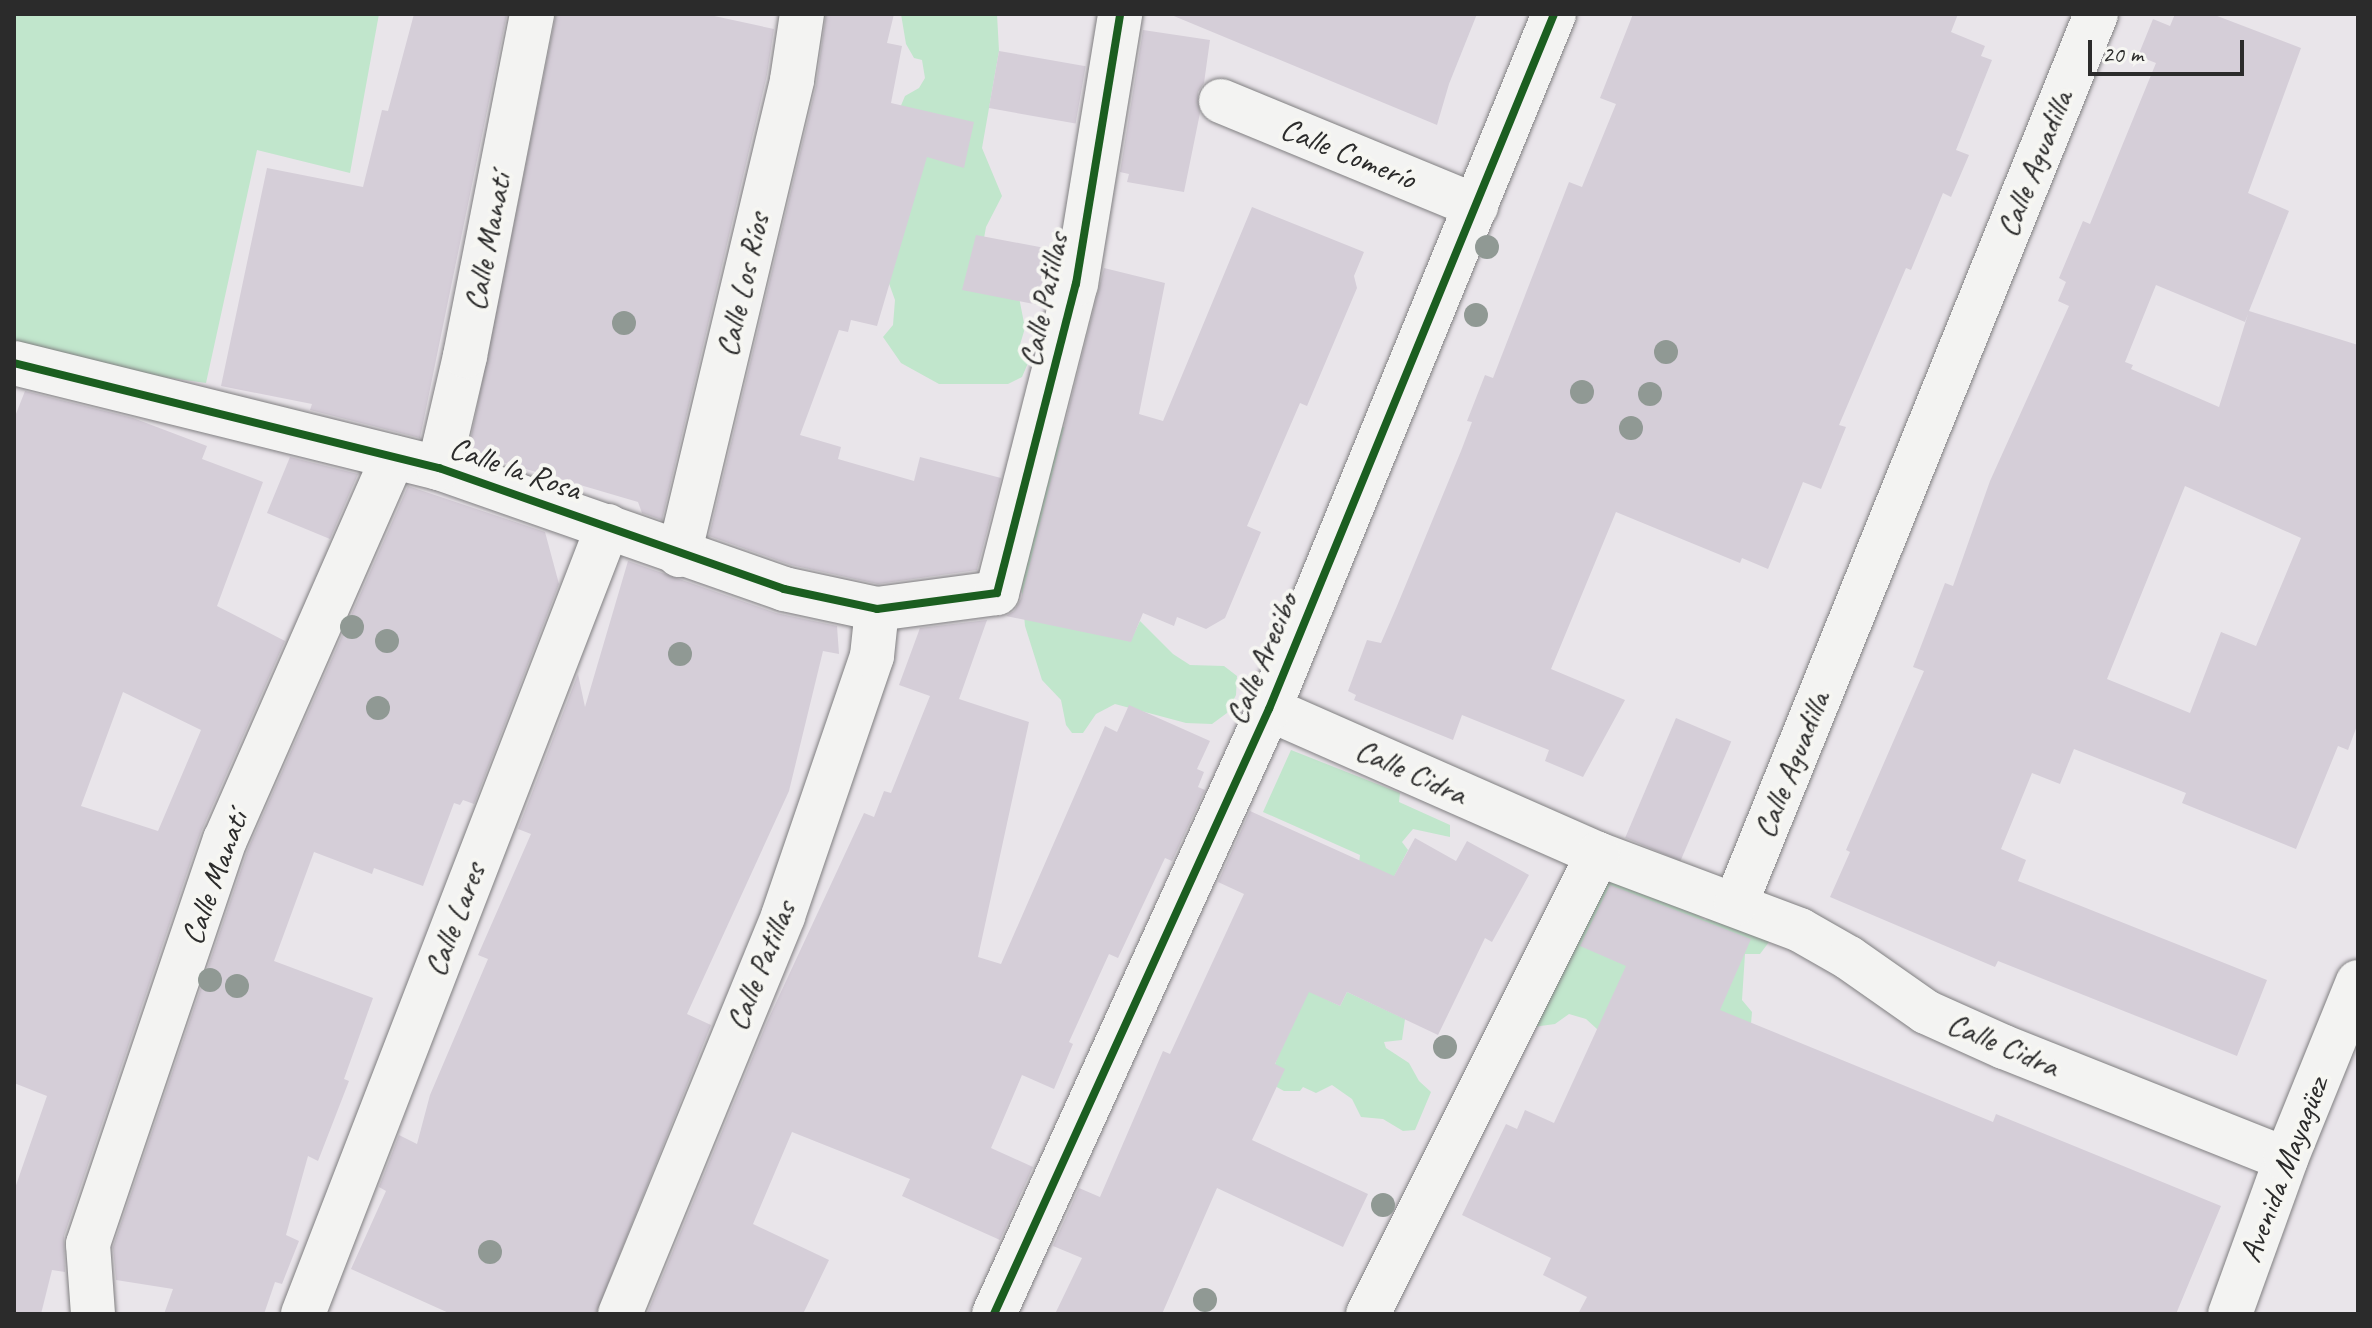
<!DOCTYPE html>
<html>
<head>
<meta charset="utf-8">
<style>
  body { margin:0 }
  #map { position:relative; width:2372px; height:1328px; overflow:hidden; background:#e9e5ea; font-family:Caveat,sans-serif }
  div>[style] { position:absolute }
  .green>* { inset:0; background:#c1e6cc }
  .building>* { inset:0; background:#d5ced8; transform-origin:0 0 }
  .roads { filter:drop-shadow(0 0 2px #807f81) drop-shadow(0 0 2px #807f81) }
  .minor>* { height:44px; margin:-22px; padding:0 22px; transform-origin:22px; border-radius:22px; background:#f3f3f2 }
  .cycleway>* { height:8px; margin:-4px; padding:0 4px; transform-origin:4px; border-radius:4px; background:#1b5e20 }
  .trees>* { width:24px; height:24px; margin:-12px; border-radius:50%; background:#909994 }
  span { translate:-50% -50%; white-space:nowrap; text-align:center; line-height:1.15; -webkit-text-stroke:8px #f6f6f2; paint-order:stroke }
  .street-label { font-size:32px; color:#2b2b2b }
  .frame { position:absolute; inset:0; border:16px solid #2b2b2b; pointer-events:none }
  .scale { position:absolute; left:2088px; top:40px; width:156px; height:36px; box-sizing:border-box; border:4px solid #2b2b2b; border-top:0; padding-left:10px; font-size:24px; line-height:28px; white-space:nowrap; color:#2b2b2b; -webkit-text-stroke:6px #f6f6f2; paint-order:stroke }
</style>
</head>
<body>
<div id="map">
  <div class="green">
    <i style="clip-path:polygon(14px 14px,379px 14px,350px 173px,257px 150px,206px 383px,14px 356px)"></i>
    <i style="clip-path:polygon(901px 14px,997px 14px,999px 51px,982px 148px,1002px 196px,986px 227px,977px 278px,1017px 287px,1025px 328px,1019px 348px,1028px 354px,1028px 363px,1022px 377px,1008px 384px,939px 384px,901px 363px,883px 337px,893px 325px,895px 300px,882px 264px,897px 115px,905px 96px,919px 88px,925px 78px,922px 60px,914px 58px,906px 44px)"></i>
    <i style="clip-path:polygon(1068px 425px,1133px 636px,1140px 621px,1173px 654px,1190px 665px,1224px 666px,1237px 676px,1236px 695px,1227px 713px,1212px 724px,1186px 723px,1115px 704px,1096px 714px,1083px 733px,1072px 733px,1066px 725px,1061px 700px,1042px 680px,1025px 626px,1019px 561px,1053px 432px)"></i>
    <i style="clip-path:polygon(1291px 750px,1400px 793px,1399px 802px,1450px 825px,1450px 837px,1413px 829px,1402px 842px,1408px 850px,1387px 890px,1357px 881px,1360px 855px,1263px 812px)"></i>
    <i style="clip-path:polygon(1578px 865px,1673px 897px,1705px 920px,1720px 915px,1772px 938px,1760px 954px,1745px 954px,1742px 1000px,1752px 1012px,1749px 1048px,1597px 1029px,1586px 1019px,1569px 1014px,1555px 1024px,1533px 1027px)"></i>
    <i style="clip-path:polygon(1303px 988px,1340px 1006px,1347px 992px,1405px 1019px,1402px 1040px,1384px 1042px,1386px 1048px,1409px 1063px,1419px 1081px,1431px 1092px,1415px 1130px,1403px 1131px,1383px 1119px,1361px 1117px,1352px 1099px,1332px 1085px,1316px 1093px,1303px 1087px,1300px 1091px,1284px 1091px,1273px 1085px,1274px 1067px)"></i>
  </div>
  <div class="building">
    <i style="clip-path:polygon(414px 14px,507px 14px,420px 438px,310px 410px,312px 404px,221px 386px,267px 168px,363px 187px,382px 110px,388px 111px)"></i>
    <i style="clip-path:polygon(556px 14px,705px 14px,774px 29px,767px 75px,662px 520px,642px 513px,638px 502px,468px 452px)"></i>
    <i style="clip-path:polygon(826px 14px,894px 14px,887px 43px,902px 46px,891px 103px,974px 122px,964px 168px,927px 157px,877px 326px,851px 320px,848px 332px,839px 330px,800px 435px,841px 447px,838px 459px,914px 481px,920px 457px,1001px 478px,977px 570px,878px 584px,791px 565px,709px 536px,816px 86px)"></i>
    <i style="clip-path:polygon(1169px 14px,1477px 14px,1449px 84px,1437px 125px)"></i>
    <i style="clip-path:polygon(1633px 14px,1958px 14px,1951px 32px,1985px 46px,1981px 56px,1992px 60px,1956px 150px,1969px 155px,1951px 197px,1943px 193px,1911px 270px,1906px 268px,1839px 425px,1846px 427px,1821px 489px,1803px 482px,1768px 569px,1742px 558px,1740px 563px,1616px 512px,1551px 669px,1625px 700px,1583px 777px,1545px 761px,1549px 750px,1462px 715px,1453px 740px,1354px 700px,1356px 695px,1348px 691px,1367px 640px,1381px 643px,1397px 606px,1461px 451px,1472px 422px,1467px 421px,1485px 375px,1493px 378px,1569px 182px,1582px 187px,1616px 104px,1600px 98px)"></i>
    <i style="clip-path:polygon(evenodd,2175px 14px,2212px 14px,2301px 48px,2248px 193px,2289px 211px,2249px 311px,2358px 345px,2358px 723px,2348px 750px,2338px 746px,2296px 849px,2182px 803px,2186px 793px,2074px 749px,2060px 784px,2032px 773px,2001px 849px,2026px 860px,2018px 881px,2267px 980px,2237px 1056px,1998px 961px,1995px 967px,1830px 897px,1850px 852px,1846px 850px,1924px 671px,1913px 667px,1945px 583px,1953px 586px,1990px 481px,2069px 306px,2058px 301px,2066px 282px,2059px 278px,2083px 221px,2090px 224px,2156px 63px,2138px 56px,2153px 19px,2170px 26px,2175px 14px,2156px 285px,2245px 322px,2248px 314px,2219px 407px,2131px 369px,2133px 365px,2125px 362px,2156px 285px,2175px 14px,2185px 486px,2301px 538px,2256px 646px,2221px 632px,2190px 713px,2107px 679px,2185px 486px)"></i>
    <i style="clip-path:polygon(1143px 30px,1210px 40px,1204px 83px,1198px 92px,1200px 113px,1184px 192px,1127px 182px,1129px 174px,1120px 172px)"></i>
    <i style="left:999px;top:51px;width:88px;height:58px;rotate:10deg"></i>
    <i style="clip-path:polygon(1252px 207px,1364px 252px,1354px 276px,1357px 288px,1307px 406px,1300px 403px,1247px 526px,1261px 532px,1225px 618px,1206px 629px,1177px 617px,1174px 626px,1143px 613px,1131px 642px,1006px 616px,1014px 611px,1021px 599px,1104px 268px,1165px 283px,1139px 414px,1163px 421px)"></i>
    <i style="clip-path:polygon(976px 235px,1045px 248px,1044px 254px,1055px 256px,1044px 306px,962px 290px)"></i>
    <i style="clip-path:polygon(evenodd,25px 391px,133px 418px,207px 446px,202px 459px,263px 482px,217px 606px,285px 641px,201px 832px,64px 1236px,65px 1272px,52px 1270px,41px 1314px,14px 1314px,14px 1191px,47px 1096px,14px 1083px,14px 419px,25px 391px,123px 692px,201px 730px,158px 831px,81px 806px,123px 692px)"></i>
    <i style="clip-path:polygon(290px 457px,358px 474px,330px 539px,267px 513px)"></i>
    <i style="clip-path:polygon(408px 486px,545px 532px,559px 584px,474px 804px,463px 800px,460px 805px,454px 803px,423px 886px,374px 868px,372px 874px,314px 852px,274px 961px,373px 998px,344px 1079px,349px 1081px,318px 1161px,308px 1156px,286px 1235px,299px 1241px,282px 1284px,275px 1282px,264px 1314px,164px 1314px,173px 1289px,116px 1280px,113px 1247px,248px 849px)"></i>
    <i style="clip-path:polygon(628px 561px,776px 613px,837px 626px,839px 654px,823px 651px,789px 791px,687px 1014px,711px 1025px,596px 1314px,451px 1314px,351px 1269px,386px 1191px,379px 1187px,399px 1135px,417px 1144px,430px 1095px,488px 959px,478px 955px,531px 834px,518px 829px,578px 674px,585px 707px)"></i>
    <i style="clip-path:polygon(987px 620px,959px 699px,1029px 722px,978px 957px,1001px 964px,1105px 726px,1117px 732px,1129px 705px,1210px 741px,1197px 769px,1204px 772px,1198px 787px,1205px 790px,1172px 861px,1165px 858px,1118px 958px,1109px 954px,1069px 1042px,1073px 1044px,1054px 1089px,1022px 1075px,991px 1148px,1033px 1167px,1000px 1240px,902px 1196px,910px 1179px,792px 1132px,753px 1224px,829px 1260px,803px 1314px,647px 1314px,767px 1022px,864px 813px,874px 817px,884px 791px,891px 793px,930px 696px,899px 685px,920px 628px)"></i>
    <i style="left:1676px;top:718px;width:60px;height:130px;rotate:23deg"></i>
    <i style="clip-path:polygon(1250px 811px,1394px 876px,1415px 838px,1456px 861px,1467px 841px,1529px 875px,1492px 942px,1485px 938px,1438px 1035px,1347px 992px,1340px 1006px,1309px 992px,1275px 1064px,1285px 1069px,1252px 1140px,1368px 1194px,1343px 1247px,1217px 1188px,1162px 1314px,1055px 1314px,1082px 1258px,1053px 1246px,1079px 1188px,1100px 1197px,1163px 1051px,1170px 1054px,1244px 894px,1218px 882px)"></i>
    <i style="clip-path:polygon(1610px 885px,1751px 939px,1720px 1010px,1993px 1122px,1996px 1114px,2221px 1206px,2176px 1314px,1578px 1314px,1587px 1297px,1543px 1275px,1551px 1258px,1462px 1215px,1506px 1124px,1517px 1129px,1525px 1110px,1554px 1123px,1626px 966px,1580px 946px)"></i>
  </div>
  <div class="roads">
    <div class="minor">
      <i style="left:1221px;top:101px;width:276px;rotate:22.4deg"></i>
      <i style="left:14px;top:363px;width:438px;rotate:13.9deg"></i>
      <i style="left:439px;top:468px;width:366px;rotate:19.3deg"></i>
      <i style="left:784px;top:589px;width:95px;rotate:12.1deg"></i>
      <i style="left:877px;top:609px;width:121px;rotate:-7.6deg"></i>
      <i style="left:997px;top:593px;width:319px;rotate:-75.7deg"></i>
      <i style="left:1076px;top:284px;width:274px;rotate:-80.7deg"></i>
      <i style="left:439px;top:468px;width:115px;rotate:-76.9deg"></i>
      <i style="left:465px;top:356px;width:349px;rotate:-78.9deg"></i>
      <i style="left:679px;top:555px;width:488px;rotate:-76.6deg"></i>
      <i style="left:792px;top:80px;width:67px;rotate:-81.4deg"></i>
      <i style="left:1269px;top:709px;width:360px;rotate:23.8deg"></i>
      <i style="left:1598px;top:854px;width:216px;rotate:20.6deg"></i>
      <i style="left:1800px;top:930px;width:56px;rotate:29.7deg"></i>
      <i style="left:1849px;top:958px;width:94px;rotate:35deg"></i>
      <i style="left:1926px;top:1012px;width:85px;rotate:24.2deg"></i>
      <i style="left:2004px;top:1047px;width:303px;rotate:21.7deg"></i>
      <i style="left:1736px;top:903px;width:959px;rotate:-67.95deg"></i>
      <i style="left:93px;top:1314px;width:70px;rotate:-94.1deg"></i>
      <i style="left:88px;top:1244px;width:427px;rotate:-71.3deg"></i>
      <i style="left:225px;top:840px;width:418px;rotate:-66.3deg"></i>
      <i style="left:303px;top:1314px;width:845px;rotate:-68.84deg"></i>
      <i style="left:620px;top:1314px;width:430px;rotate:-67.7deg"></i>
      <i style="left:783px;top:916px;width:275px;rotate:-71.1deg"></i>
      <i style="left:872px;top:656px;width:47px;rotate:-83.9deg"></i>
      <i style="left:994px;top:1314px;width:665px;rotate:-65.56deg"></i>
      <i style="left:1269px;top:709px;width:751px;rotate:-67.7deg"></i>
      <i style="left:1368px;top:1314px;width:514px;rotate:-63.43deg"></i>
      <i style="left:2230px;top:1314px;width:165px;rotate:-70.1deg"></i>
      <i style="left:2286px;top:1159px;width:191px;rotate:-67.9deg"></i>
    </div>
  </div>
  <div class="cycleway">
    <i style="left:14px;top:363px;width:438px;rotate:13.9deg"></i>
    <i style="left:439px;top:468px;width:366px;rotate:19.3deg"></i>
    <i style="left:784px;top:589px;width:95px;rotate:12.1deg"></i>
    <i style="left:877px;top:609px;width:121px;rotate:-7.6deg"></i>
    <i style="left:997px;top:593px;width:319px;rotate:-75.7deg"></i>
    <i style="left:1076px;top:284px;width:274px;rotate:-80.7deg"></i>
    <i style="left:994px;top:1314px;width:665px;rotate:-65.56deg"></i>
    <i style="left:1269px;top:709px;width:751px;rotate:-67.7deg"></i>
  </div>
  <div class="trees">
    <i style="left:1487px;top:247px"></i>
    <i style="left:1476px;top:315px"></i>
    <i style="left:624px;top:323px"></i>
    <i style="left:1666px;top:352px"></i>
    <i style="left:1582px;top:392px"></i>
    <i style="left:1650px;top:394px"></i>
    <i style="left:1631px;top:428px"></i>
    <i style="left:352px;top:627px"></i>
    <i style="left:387px;top:641px"></i>
    <i style="left:680px;top:654px"></i>
    <i style="left:378px;top:708px"></i>
    <i style="left:210px;top:980px"></i>
    <i style="left:237px;top:986px"></i>
    <i style="left:1445px;top:1047px"></i>
    <i style="left:1383px;top:1205px"></i>
    <i style="left:490px;top:1252px"></i>
    <i style="left:1205px;top:1300px"></i>
  </div>
  <div class="street-label">
    <span style="left:1348px;top:154px;rotate:22deg">Calle Comerío</span>
    <span style="left:2035px;top:164px;rotate:-68deg">Calle Aguadilla</span>
    <span style="left:488px;top:242px;rotate:-79deg">Calle Manatí</span>
    <span style="left:743px;top:285px;rotate:-77deg">Calle Los Ríos</span>
    <span style="left:1044px;top:300px;rotate:-78deg">Calle Patillas</span>
    <span style="left:515px;top:469px;rotate:19deg">Calle la Rosa</span>
    <span style="left:1262px;top:659px;rotate:-67deg">Calle Arecibo</span>
    <span style="left:1792px;top:765px;rotate:-68deg">Calle Aguadilla</span>
    <span style="left:1411px;top:772px;rotate:24deg">Calle Cidra</span>
    <span style="left:215px;top:878px;rotate:-70deg">Calle Manatí</span>
    <span style="left:455px;top:920px;rotate:-69deg">Calle Lares</span>
    <span style="left:761px;top:966px;rotate:-68deg">Calle Patillas</span>
    <span style="left:2003px;top:1045px;rotate:23deg">Calle Cidra</span>
    <span style="left:2284px;top:1170px;rotate:-69deg">Avenida Mayagüez</span>
  </div>
  <div class="frame"></div>
  <div class="scale">20 m</div>
</div>
</body>
</html>
